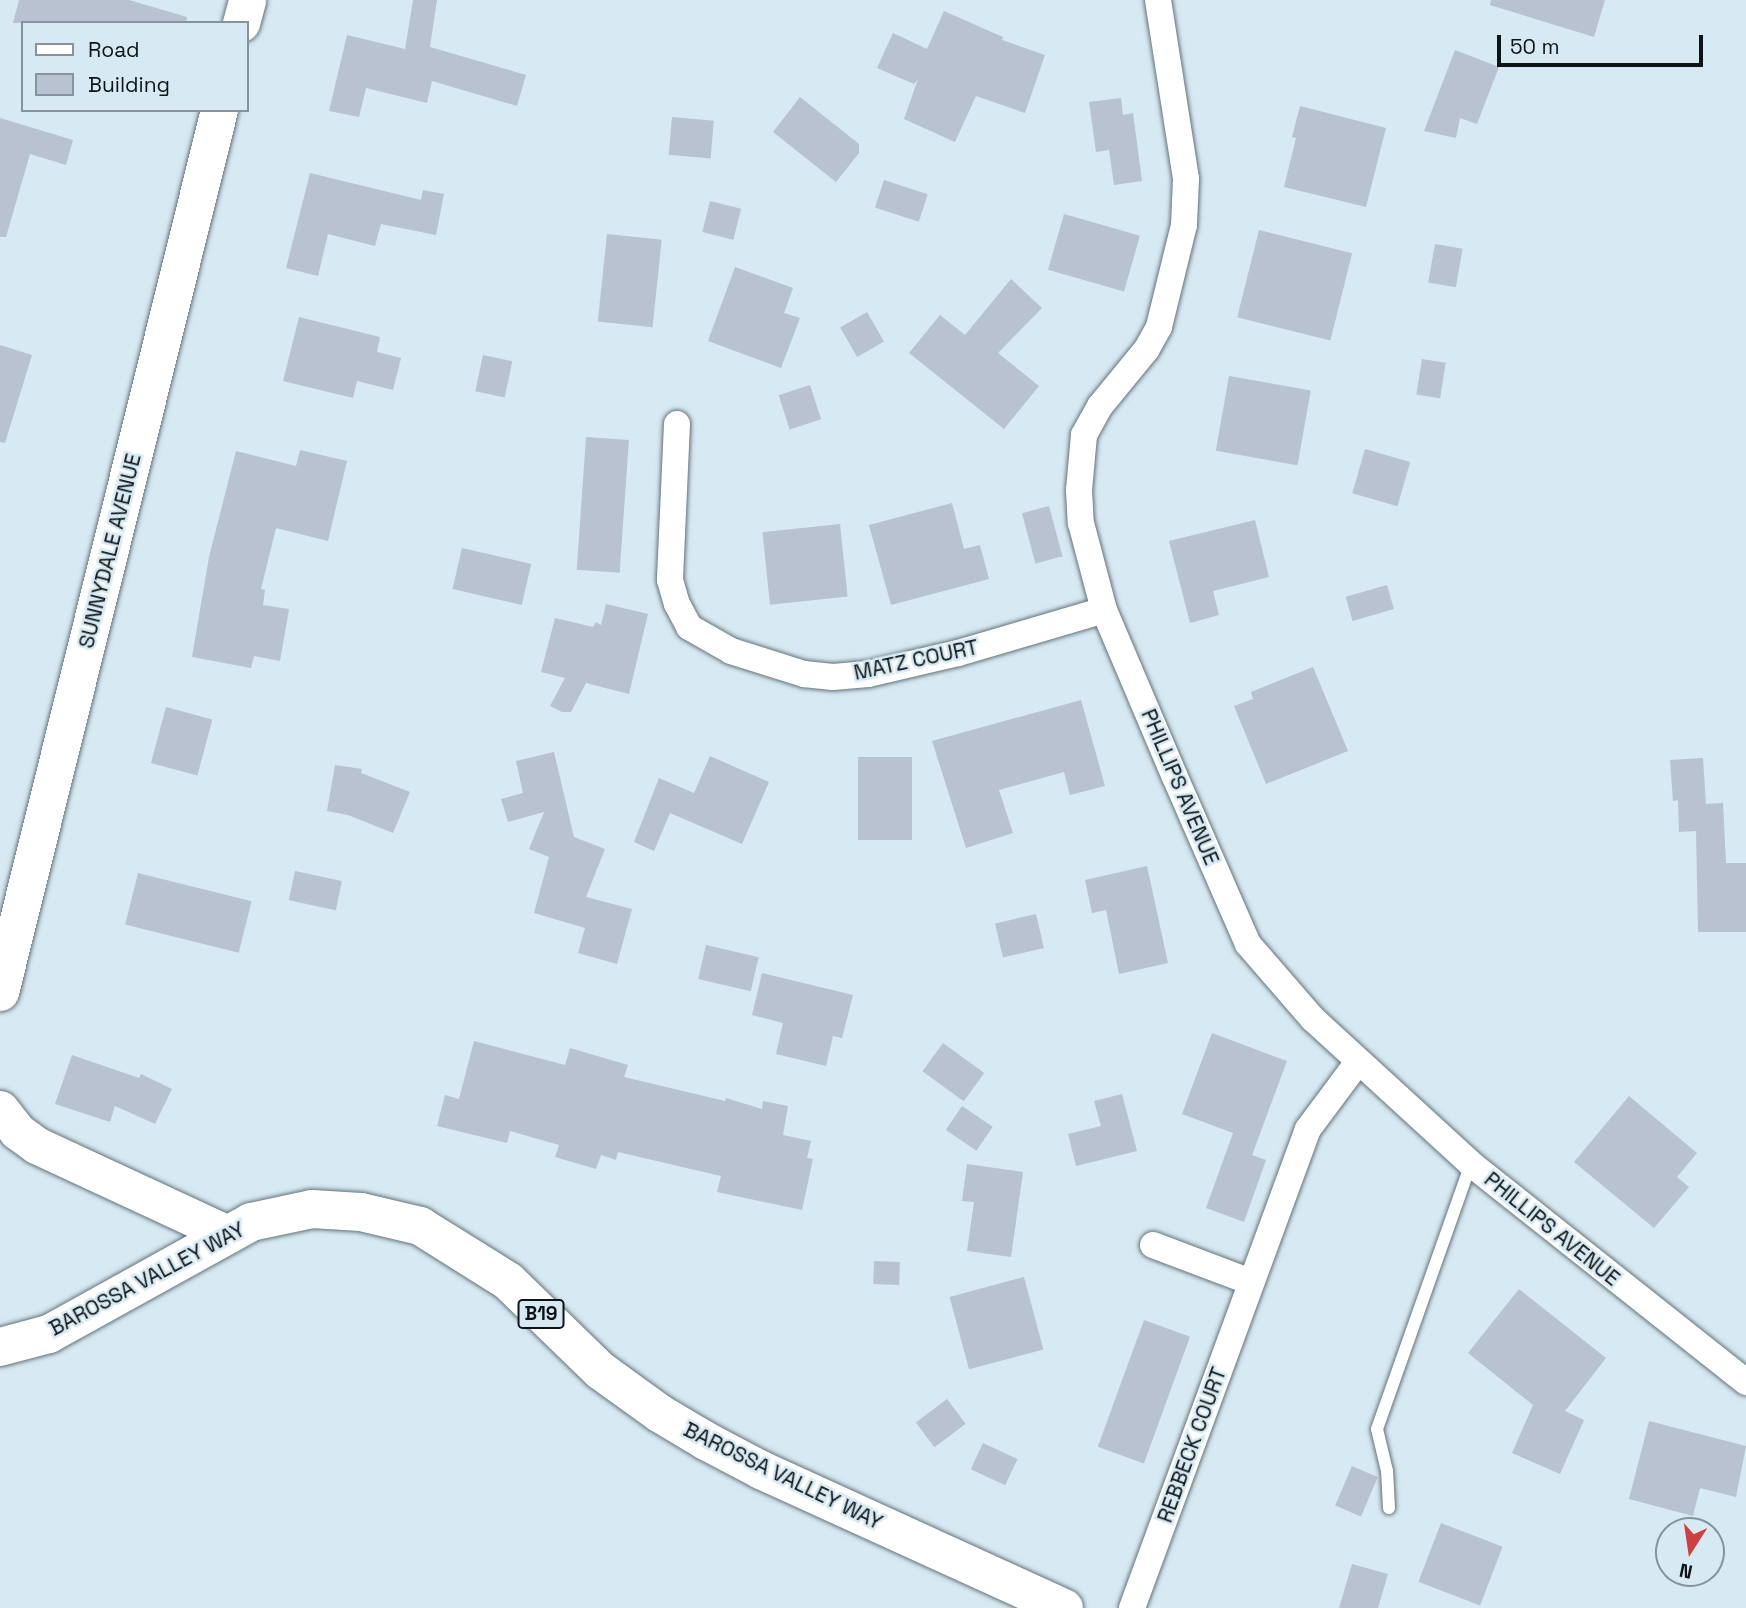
<!DOCTYPE html>
<html>
<head>
<meta charset="utf-8">
<style>
  body { margin:0 }
  #map { position:relative; width:1746px; height:1608px; overflow:hidden; background:#d7e9f2; font-family:"Space Grotesk",sans-serif }
  div>[style] { position:absolute }
  .building>* { inset:0; background:#b9c2d0; transform-origin:0 0 }
  .roads { filter:drop-shadow(0 0 2px #64747b) drop-shadow(0 0 2px #64747b) }
  .lane>* { height:12px; margin:-6px; padding:0 6px; transform-origin:6px; border-radius:6px; background:#fff }
  .street>* { height:26px; margin:-13px; padding:0 13px; transform-origin:13px; border-radius:13px; background:#fff }
  .secondary>* { height:37px; margin:-18.5px; padding:0 18.5px; transform-origin:18.5px; border-radius:18.5px; background:#fff }
  .primary>* { height:38px; margin:-19px; padding:0 19px; transform-origin:19px; border-radius:19px; background:#fff }
  span { translate:-50% -50%; white-space:nowrap; text-align:center; line-height:1.15; -webkit-text-stroke:5px #d7e9f2; paint-order:stroke }
  .shield-label span { padding:2px 5px; background:#d7e9f2; border:2px solid; border-radius:5px; -webkit-text-stroke-width:0 }
  .shield-label { font-size:19px; color:#0d1316; font-weight:700 }
  .street-label { font-size:21px; color:#0d1316 }
  .legend { position:absolute; left:21px; top:21px; width:228px; height:91px; box-sizing:border-box; background:#d7e9f2; border:2px solid #86939a; margin:0; padding:9px 12px; list-style:none; font-size:21px; color:#0d1316 }
  .legend li { display:flex; align-items:center; gap:14px; height:35px }
  .legend b { width:35px; border:2px solid #86939a }
  .north { position:absolute; left:1655px; top:1517px; width:70px; height:70px; box-sizing:border-box; background:#d7e9f2; border:2px solid #86939a; border-radius:50%; rotate:192deg; font-size:19px; font-weight:700; line-height:28px; text-align:center; color:#0d1316 }
  .north::after { content:''; display:block; margin:auto; width:24px; height:32px; background:#cf3f41; clip-path:polygon(50% 0,100% 100%,50% 72%,0 100%) }
  .scale { position:absolute; left:1497px; top:35px; width:206px; height:32px; box-sizing:border-box; border:4px solid #0d1316; border-top:0; padding-left:9px; font-size:21px; line-height:24px; white-space:nowrap; color:#0d1316; -webkit-text-stroke:5px #d7e9f2; paint-order:stroke }
</style>
</head>
<body>
<div id="map">
  <div class="building">
    <i style="clip-path:polygon(19px 0,129px 0,187px 17px,186px 23px,13px 23px)"></i>
    <i style="clip-path:polygon(413px 0,437px 0,430px 47px,526px 75px,517px 106px,432px 81px,427px 103px,366px 88px,359px 117px,329px 111px,347px 35px,405px 49px)"></i>
    <i style="clip-path:polygon(1491px 0,1605px 0,1594px 37px,1490px 5px)"></i>
    <i style="clip-path:polygon(944px 11px,1003px 37px,1002px 40px,1045px 55px,1025px 113px,976px 96px,955px 142px,904px 119px,918px 79px,914px 84px,877px 68px,893px 33px,927px 49px)"></i>
    <i style="clip-path:polygon(1455px 50px,1499px 67px,1477px 124px,1460px 118px,1456px 138px,1424px 131px)"></i>
    <i style="clip-path:polygon(800px 97px,859px 144px,859px 153px,836px 182px,773px 132px)"></i>
    <i style="clip-path:polygon(1121px 98px,1123px 115px,1133px 113px,1142px 181px,1114px 185px,1109px 150px,1096px 152px,1089px 102px)"></i>
    <i style="clip-path:polygon(1300px 106px,1386px 128px,1366px 207px,1284px 187px,1296px 138px,1292px 137px)"></i>
    <i style="left:672px;top:117px;width:42px;height:38px;rotate:5deg"></i>
    <i style="clip-path:polygon(0 118px,73px 140px,66px 165px,30px 154px,6px 237px,0 237px)"></i>
    <i style="clip-path:polygon(310px 173px,421px 200px,423px 190px,444px 194px,436px 235px,381px 224px,375px 246px,328px 234px,318px 276px,286px 268px)"></i>
    <i style="left:884px;top:180px;width:46px;height:29px;rotate:18deg"></i>
    <i style="left:710px;top:201px;width:32px;height:32px;rotate:14deg"></i>
    <i style="left:1064px;top:214px;width:79px;height:58px;rotate:16deg"></i>
    <i style="left:1259px;top:230px;width:96px;height:90px;rotate:14deg"></i>
    <i style="left:607px;top:234px;width:55px;height:88px;rotate:6deg"></i>
    <i style="left:1435px;top:244px;width:28px;height:39px;rotate:10deg"></i>
    <i style="clip-path:polygon(735px 267px,793px 288px,784px 313px,800px 318px,781px 368px,708px 341px)"></i>
    <i style="clip-path:polygon(1011px 279px,1042px 308px,998px 353px,1039px 386px,1004px 429px,909px 353px,940px 315px,965px 335px)"></i>
    <i style="left:867px;top:312px;width:34px;height:31px;rotate:60deg"></i>
    <i style="clip-path:polygon(299px 317px,380px 337px,377px 352px,401px 358px,393px 390px,357px 381px,353px 398px,283px 381px)"></i>
    <i style="clip-path:polygon(0 345px,32px 355px,5px 443px,0 442px)"></i>
    <i style="left:483px;top:355px;width:30px;height:37px;rotate:12deg"></i>
    <i style="left:1422px;top:359px;width:24px;height:36px;rotate:9deg"></i>
    <i style="left:1229px;top:376px;width:83px;height:76px;rotate:10deg"></i>
    <i style="left:810px;top:385px;width:36px;height:33px;rotate:72deg"></i>
    <i style="left:586px;top:437px;width:43px;height:133px;rotate:4deg"></i>
    <i style="left:1365px;top:449px;width:47px;height:46px;rotate:16deg"></i>
    <i style="clip-path:polygon(300px 450px,347px 461px,328px 541px,276px 528px,261px 589px,265px 590px,263px 605px,289px 609px,280px 661px,254px 656px,251px 668px,192px 657px,209px 557px,236px 451px,296px 466px)"></i>
    <i style="clip-path:polygon(952px 503px,964px 549px,980px 545px,989px 579px,891px 605px,869px 525px)"></i>
    <i style="left:1049px;top:506px;width:52px;height:28px;rotate:75deg"></i>
    <i style="clip-path:polygon(1255px 520px,1269px 577px,1213px 591px,1219px 615px,1190px 623px,1169px 541px)"></i>
    <i style="left:840px;top:524px;width:73px;height:78px;rotate:84deg"></i>
    <i style="left:462px;top:548px;width:71px;height:42px;rotate:13deg"></i>
    <i style="left:1387px;top:585px;width:25px;height:43px;rotate:74deg"></i>
    <i style="clip-path:polygon(606px 604px,648px 614px,629px 694px,586px 683px,571px 712px,562px 712px,550px 706px,565px 678px,541px 672px,555px 618px,593px 627px,596px 622px,601px 625px)"></i>
    <i style="clip-path:polygon(1313px 667px,1348px 751px,1266px 784px,1234px 706px,1253px 699px,1251px 692px)"></i>
    <i style="clip-path:polygon(1081px 700px,1105px 786px,1070px 795px,1064px 772px,999px 790px,1013px 833px,966px 848px,932px 741px)"></i>
    <i style="left:166px;top:707px;width:48px;height:58px;rotate:15deg"></i>
    <i style="clip-path:polygon(554px 752px,574px 837px,605px 849px,586px 897px,632px 909px,617px 964px,578px 953px,585px 928px,534px 913px,549px 857px,529px 849px,544px 812px,508px 822px,501px 799px,523px 793px,516px 761px)"></i>
    <i style="clip-path:polygon(710px 756px,769px 782px,742px 844px,670px 813px,654px 851px,634px 842px,659px 778px,694px 793px)"></i>
    <i style="left:858px;top:757px;width:54px;height:83px"></i>
    <i style="clip-path:polygon(1703px 758px,1706px 804px,1723px 803px,1726px 863px,1746px 863px,1746px 932px,1698px 932px,1696px 831px,1679px 832px,1678px 800px,1673px 801px,1670px 760px)"></i>
    <i style="clip-path:polygon(335px 765px,362px 769px,361px 773px,410px 792px,393px 833px,348px 815px,327px 811px)"></i>
    <i style="clip-path:polygon(1147px 866px,1168px 963px,1119px 974px,1106px 910px,1092px 913px,1085px 880px)"></i>
    <i style="left:295px;top:871px;width:48px;height:30px;rotate:12deg"></i>
    <i style="left:138px;top:873px;width:117px;height:53px;rotate:14deg"></i>
    <i style="left:1036px;top:914px;width:35px;height:42px;rotate:77deg"></i>
    <i style="left:706px;top:945px;width:54px;height:35px;rotate:13deg"></i>
    <i style="clip-path:polygon(762px 973px,853px 995px,842px 1038px,833px 1036px,826px 1066px,776px 1054px,783px 1023px,752px 1015px)"></i>
    <i style="clip-path:polygon(1212px 1033px,1287px 1061px,1252px 1155px,1266px 1160px,1244px 1222px,1206px 1208px,1233px 1133px,1182px 1114px)"></i>
    <i style="clip-path:polygon(474px 1041px,565px 1065px,570px 1048px,628px 1065px,624px 1077px,725px 1101px,726px 1098px,762px 1109px,763px 1101px,788px 1106px,783px 1135px,811px 1141px,807px 1158px,813px 1159px,802px 1210px,717px 1192px,721px 1176px,618px 1152px,616px 1160px,601px 1155px,596px 1169px,555px 1157px,559px 1145px,510px 1131px,507px 1143px,437px 1126px,445px 1095px,459px 1099px)"></i>
    <i style="left:943px;top:1043px;width:51px;height:35px;rotate:36deg"></i>
    <i style="clip-path:polygon(72px 1055px,139px 1078px,141px 1074px,172px 1089px,155px 1124px,115px 1106px,110px 1122px,55px 1104px)"></i>
    <i style="clip-path:polygon(1122px 1094px,1137px 1151px,1076px 1166px,1068px 1134px,1101px 1126px,1094px 1101px)"></i>
    <i style="clip-path:polygon(1629px 1096px,1697px 1153px,1677px 1177px,1689px 1187px,1654px 1228px,1574px 1162px)"></i>
    <i style="left:962px;top:1106px;width:37px;height:29px;rotate:34deg"></i>
    <i style="clip-path:polygon(967px 1164px,1023px 1172px,1011px 1257px,967px 1251px,974px 1202px,962px 1201px)"></i>
    <i style="left:874px;top:1261px;width:26px;height:23px;rotate:2deg"></i>
    <i style="left:1024px;top:1277px;width:75px;height:77px;rotate:75deg"></i>
    <i style="clip-path:polygon(1519px 1289px,1606px 1358px,1565px 1411px,1584px 1420px,1560px 1474px,1512px 1453px,1533px 1405px,1468px 1353px)"></i>
    <i style="left:1144px;top:1320px;width:49px;height:135px;rotate:20deg"></i>
    <i style="left:947px;top:1399px;width:31px;height:39px;rotate:53deg"></i>
    <i style="clip-path:polygon(1649px 1421px,1746px 1446px,1736px 1497px,1700px 1488px,1693px 1516px,1629px 1499px)"></i>
    <i style="left:983px;top:1443px;width:38px;height:29px;rotate:25deg"></i>
    <i style="left:1352px;top:1466px;width:28px;height:43px;rotate:23deg"></i>
    <i style="left:1441px;top:1523px;width:66px;height:63px;rotate:21deg"></i>
    <i style="clip-path:polygon(1352px 1564px,1388px 1574px,1378px 1608px,1339px 1608px)"></i>
  </div>
  <div class="roads">
    <div class="lane">
      <i style="left:1389px;top:1508px;width:37px;rotate:-93deg"></i>
      <i style="left:1387px;top:1471px;width:43px;rotate:-103.4deg"></i>
      <i style="left:1377px;top:1429px;width:281px;rotate:-70.5deg"></i>
    </div>
    <div class="street">
      <i style="left:1158px;top:0;width:181px;rotate:81.1deg"></i>
      <i style="left:1186px;top:179px;width:46px;rotate:92.5deg"></i>
      <i style="left:1184px;top:225px;width:105px;rotate:103.8deg"></i>
      <i style="left:1159px;top:327px;width:26px;rotate:119deg"></i>
      <i style="left:1146px;top:350px;width:72px;rotate:129.4deg"></i>
      <i style="left:1100px;top:406px;width:33px;rotate:119deg"></i>
      <i style="left:1084px;top:435px;width:55px;rotate:95.2deg"></i>
      <i style="left:1079px;top:490px;width:33px;rotate:87deg"></i>
      <i style="left:1081px;top:523px;width:90px;rotate:75.2deg"></i>
      <i style="left:1104px;top:610px;width:181px;rotate:67deg"></i>
      <i style="left:1175px;top:777px;width:182px;rotate:66.4deg"></i>
      <i style="left:1248px;top:944px;width:99px;rotate:49.1deg"></i>
      <i style="left:1313px;top:1019px;width:214px;rotate:42.5deg"></i>
      <i style="left:1471px;top:1164px;width:351px;rotate:38.4deg"></i>
      <i style="left:677px;top:424px;width:156px;rotate:92.6deg"></i>
      <i style="left:670px;top:580px;width:25px;rotate:74deg"></i>
      <i style="left:677px;top:604px;width:26px;rotate:62deg"></i>
      <i style="left:689px;top:627px;width:48px;rotate:29.7deg"></i>
      <i style="left:731px;top:651px;width:77px;rotate:17.5deg"></i>
      <i style="left:804px;top:674px;width:29px;rotate:6deg"></i>
      <i style="left:833px;top:677px;width:35px;rotate:-5deg"></i>
      <i style="left:868px;top:674px;width:92px;rotate:-13.1deg"></i>
      <i style="left:958px;top:653px;width:152px;rotate:-16.4deg"></i>
      <i style="left:1153px;top:1245px;width:105px;rotate:20.7deg"></i>
      <i style="left:1132px;top:1608px;width:510px;rotate:-69.83deg"></i>
      <i style="left:1308px;top:1129px;width:84px;rotate:-53.3deg"></i>
    </div>
    <div class="secondary">
      <i style="left:241px;top:23px;width:24px;rotate:-75deg"></i>
      <i style="left:0;top:992px;width:909px;rotate:-76.06deg"></i>
      <i style="left:0;top:1109px;width:28px;rotate:52deg"></i>
      <i style="left:17px;top:1131px;width:24px;rotate:36deg"></i>
      <i style="left:36px;top:1145px;width:212px;rotate:24.9deg"></i>
    </div>
    <div class="primary">
      <i style="left:0;top:1347px;width:51px;rotate:-14.9deg"></i>
      <i style="left:49px;top:1334px;width:231px;rotate:-29deg"></i>
      <i style="left:251px;top:1222px;width:62px;rotate:-12deg"></i>
      <i style="left:312px;top:1209px;width:49px;rotate:3.5deg"></i>
      <i style="left:361px;top:1212px;width:61px;rotate:13.3deg"></i>
      <i style="left:420px;top:1226px;width:104px;rotate:32deg"></i>
      <i style="left:508px;top:1281px;width:129px;rotate:44.1deg"></i>
      <i style="left:601px;top:1371px;width:72px;rotate:35.9deg"></i>
      <i style="left:659px;top:1413px;width:55px;rotate:30.8deg"></i>
      <i style="left:706px;top:1441px;width:62px;rotate:27.8deg"></i>
      <i style="left:761px;top:1470px;width:333px;rotate:24.5deg"></i>
    </div>
  </div>
  <div class="shield-label">
    <span style="left:541px;top:1314px">B19</span>
  </div>
  <div class="street-label">
    <span style="left:110px;top:551px;rotate:-76deg">SUNNYDALE AVENUE</span>
    <span style="left:916px;top:660px;rotate:-12deg">MATZ COURT</span>
    <span style="left:1180px;top:787px;rotate:67deg">PHILLIPS AVENUE</span>
    <span style="left:1552px;top:1229px;rotate:39deg">PHILLIPS AVENUE</span>
    <span style="left:147px;top:1279px;rotate:-28deg">BAROSSA VALLEY WAY</span>
    <span style="left:1192px;top:1445px;rotate:-70deg">REBBECK COURT</span>
    <span style="left:783px;top:1476px;rotate:26deg">BAROSSA VALLEY WAY</span>
  </div>
  <ul class="legend">
  <li><b style="height:9px;background:#fff"></b>Road</li>
  <li><b style="height:19px;background:#b9c2d0"></b>Building</li>
  </ul>
  <div class="north">N</div>
  <div class="scale">50 m</div>
</div>
</body>
</html>
